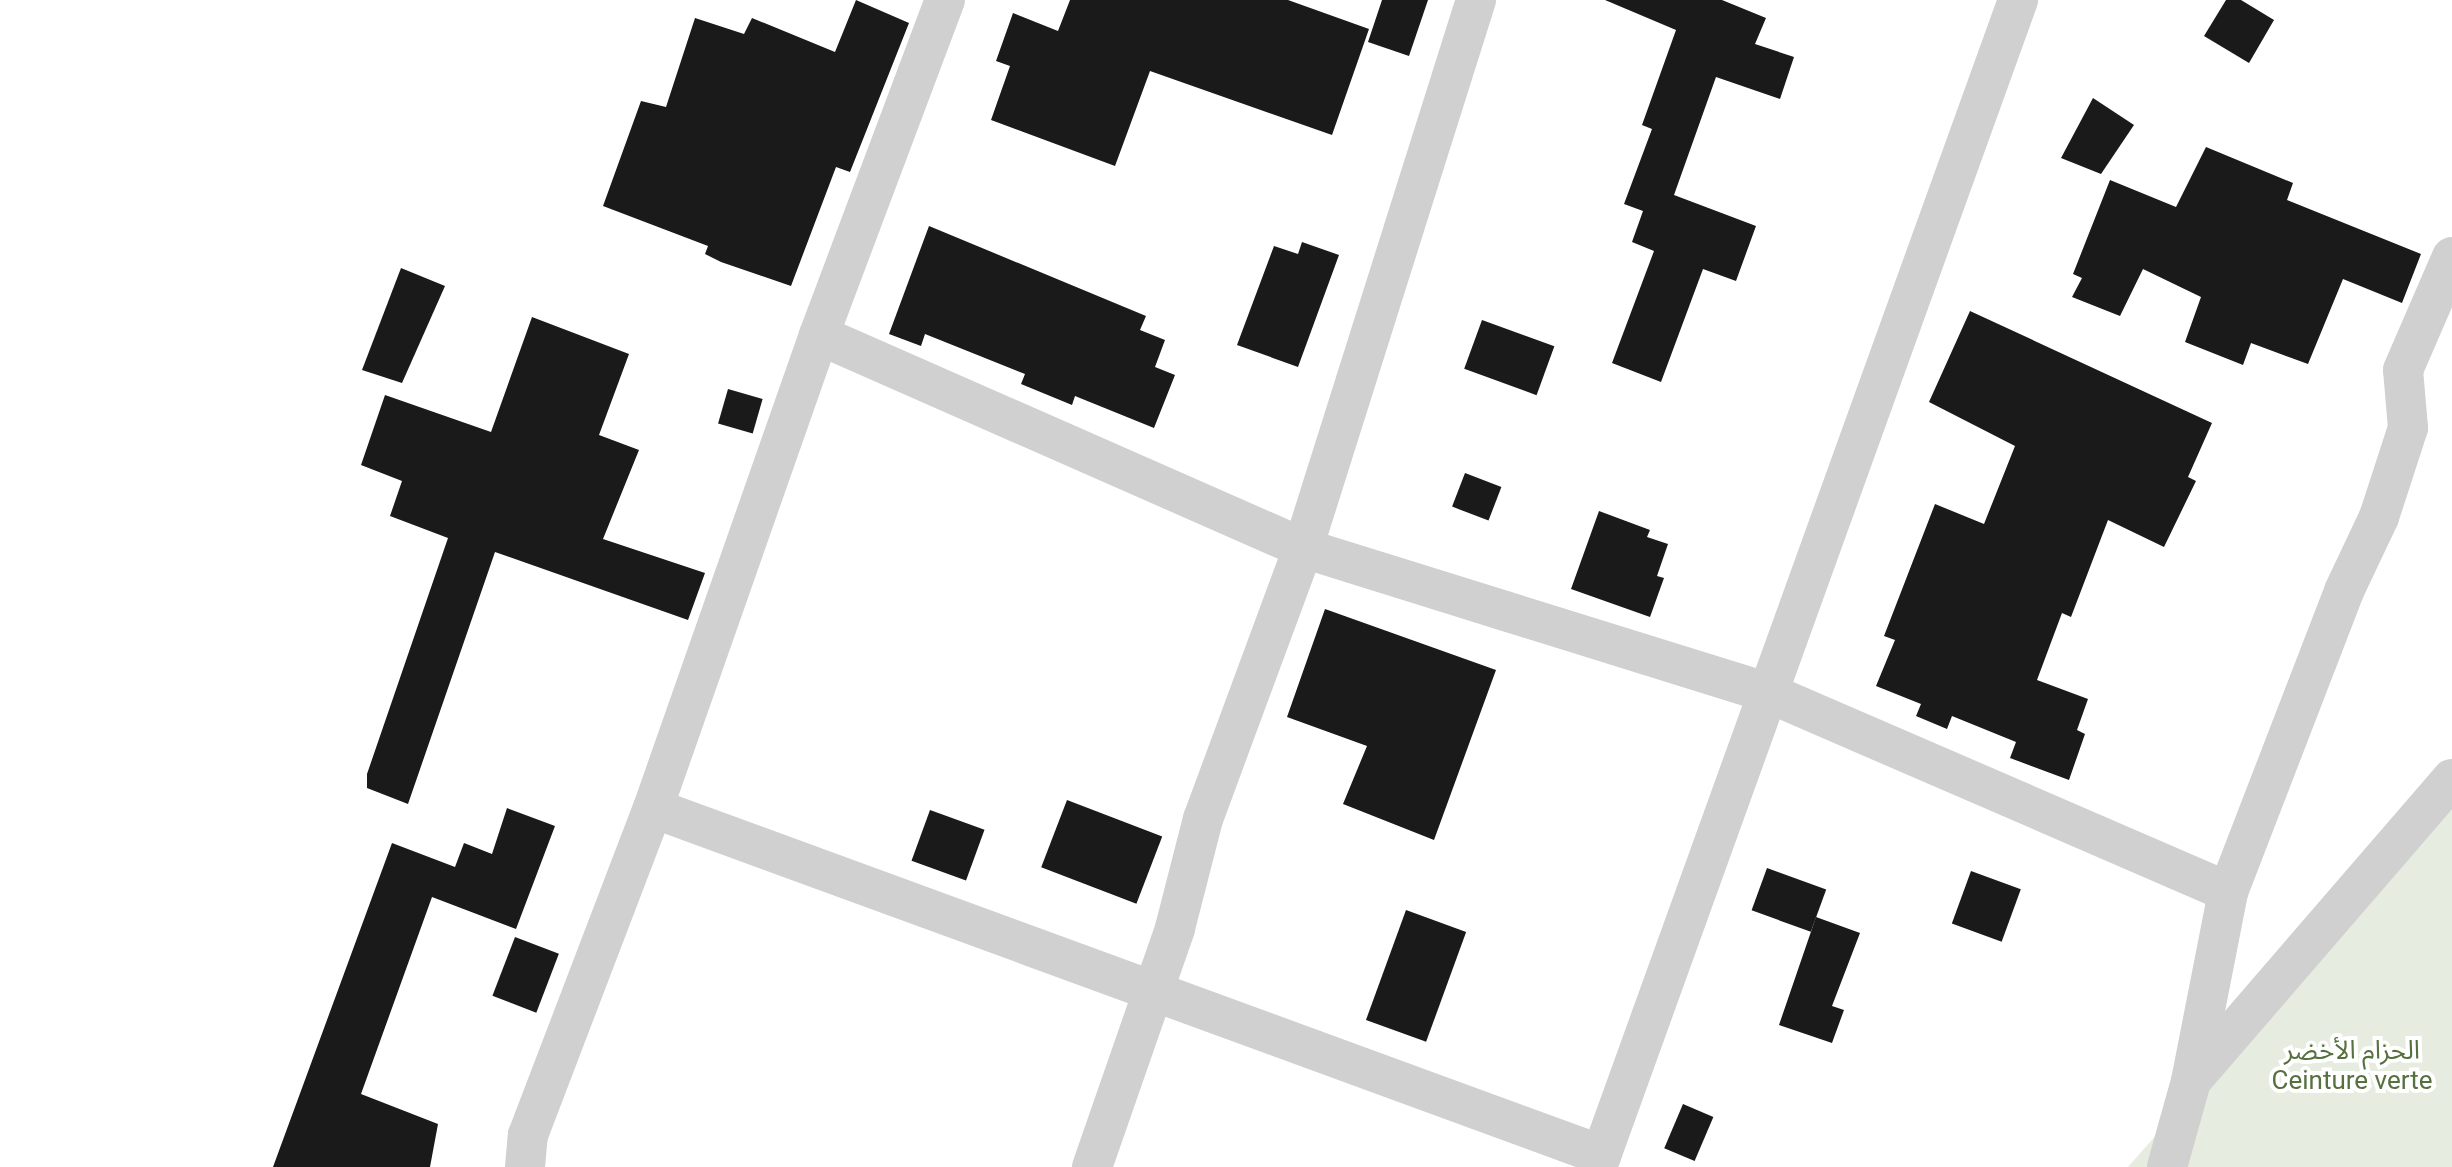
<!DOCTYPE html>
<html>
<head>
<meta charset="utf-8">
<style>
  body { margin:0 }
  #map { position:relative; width:2452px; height:1167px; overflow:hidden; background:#fff; font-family:Roboto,"Noto Sans Arabic",sans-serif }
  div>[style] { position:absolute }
  .green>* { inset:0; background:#e6ecdf }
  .building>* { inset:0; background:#1a1a1a; transform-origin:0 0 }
  .minor>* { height:40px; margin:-20px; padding:0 20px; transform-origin:20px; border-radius:20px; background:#d0d0d0 }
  span { translate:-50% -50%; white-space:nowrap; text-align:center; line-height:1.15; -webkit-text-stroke:8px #fff; paint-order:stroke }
  .park-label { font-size:26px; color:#56703f }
</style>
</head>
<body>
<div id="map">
  <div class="green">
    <i style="clip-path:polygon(2452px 801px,2452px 1167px,2128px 1167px)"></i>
  </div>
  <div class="building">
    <i style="clip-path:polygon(856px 0,909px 23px,850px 172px,836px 167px,791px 286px,721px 262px,705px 254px,708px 246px,603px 206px,641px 101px,666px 107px,695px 18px,744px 34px,752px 18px,835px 52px)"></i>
    <i style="clip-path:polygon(1070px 0,1288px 0,1369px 29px,1332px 135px,1150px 71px,1115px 166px,991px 120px,1010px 66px,996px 61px,1013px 13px,1058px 31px)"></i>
    <i style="clip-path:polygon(1382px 0,1428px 0,1409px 56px,1368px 42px)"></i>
    <i style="clip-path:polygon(1605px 0,1722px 0,1766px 18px,1755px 44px,1794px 57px,1780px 99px,1716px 77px,1674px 195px,1756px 226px,1736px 281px,1703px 269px,1661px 382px,1612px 363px,1654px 251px,1632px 242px,1643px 211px,1624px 204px,1652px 129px,1642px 125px,1676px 30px)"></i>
    <i style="clip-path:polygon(2226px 0,2241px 0,2274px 20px,2249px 63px,2204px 36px)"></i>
    <i style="clip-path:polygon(2093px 98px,2134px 125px,2101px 174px,2061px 158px)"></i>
    <i style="clip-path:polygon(2206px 147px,2293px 183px,2287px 200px,2421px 254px,2402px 303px,2343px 279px,2308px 364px,2251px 343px,2243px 365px,2185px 342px,2201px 297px,2143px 269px,2120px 316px,2072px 297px,2082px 278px,2073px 274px,2110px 180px,2176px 207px)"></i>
    <i style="clip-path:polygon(929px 226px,1146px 316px,1140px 330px,1165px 340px,1155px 367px,1175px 375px,1154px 428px,1075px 396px,1072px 405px,1021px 384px,1025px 374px,925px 334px,921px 346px,889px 334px)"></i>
    <i style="clip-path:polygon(1302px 242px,1339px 255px,1298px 367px,1237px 345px,1274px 246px,1298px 254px)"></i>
    <i style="clip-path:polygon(401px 268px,445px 286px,402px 383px,362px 370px)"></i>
    <i style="clip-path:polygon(1970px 311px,2212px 423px,2188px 477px,2196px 481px,2164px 547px,2108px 520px,2071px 617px,2062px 613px,2037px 680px,2088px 699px,2077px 730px,2085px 734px,2069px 780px,2010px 758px,2016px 742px,1952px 716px,1947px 729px,1916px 716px,1921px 704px,1876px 686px,1895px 640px,1884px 636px,1935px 504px,1984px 524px,2015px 446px,1929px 402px)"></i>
    <i style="clip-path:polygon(532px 317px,629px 354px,599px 435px,639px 450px,603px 539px,705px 573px,688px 620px,495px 552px,408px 804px,367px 788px,367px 774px,448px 538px,390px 516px,402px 481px,361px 465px,385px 395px,491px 432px)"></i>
    <i style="left:1482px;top:320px;width:77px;height:52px;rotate:20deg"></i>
    <i style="left:728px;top:389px;width:36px;height:36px;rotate:16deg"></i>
    <i style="left:1465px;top:473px;width:39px;height:36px;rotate:21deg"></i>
    <i style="clip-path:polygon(1599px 511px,1650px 530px,1647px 537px,1668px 544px,1657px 576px,1664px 578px,1650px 617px,1571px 589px)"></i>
    <i style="clip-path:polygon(1325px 609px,1496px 670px,1434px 840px,1343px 804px,1367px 746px,1287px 717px)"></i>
    <i style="left:1067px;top:800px;width:102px;height:72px;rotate:21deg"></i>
    <i style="clip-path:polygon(507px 808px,555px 826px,516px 929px,432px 897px,361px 1094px,438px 1124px,430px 1167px,273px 1167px,392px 843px,455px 867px,464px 843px,492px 854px)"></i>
    <i style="left:930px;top:810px;width:58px;height:54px;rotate:20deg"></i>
    <i style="left:1767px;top:868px;width:63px;height:45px;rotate:20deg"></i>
    <i style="left:1971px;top:871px;width:53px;height:56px;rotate:20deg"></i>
    <i style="left:1406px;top:910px;width:64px;height:117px;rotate:20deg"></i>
    <i style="clip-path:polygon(1816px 917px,1860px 933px,1832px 1006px,1844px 1010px,1832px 1043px,1779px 1025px)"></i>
    <i style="left:515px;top:937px;width:47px;height:63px;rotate:21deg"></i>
    <i style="left:1683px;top:1104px;width:33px;height:48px;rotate:23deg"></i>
  </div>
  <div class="minor">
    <i style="left:819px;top:335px;width:529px;rotate:23.75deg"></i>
    <i style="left:1303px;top:548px;width:490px;rotate:17.3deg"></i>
    <i style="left:1771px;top:694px;width:498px;rotate:23.4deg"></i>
    <i style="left:653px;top:808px;width:1010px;rotate:20.1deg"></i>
    <i style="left:2191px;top:1081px;width:193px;rotate:-78.9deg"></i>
    <i style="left:2228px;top:892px;width:323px;rotate:-68.9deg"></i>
    <i style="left:2344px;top:591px;width:82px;rotate:-64.7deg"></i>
    <i style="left:2379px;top:517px;width:94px;rotate:-72deg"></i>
    <i style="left:2408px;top:428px;width:58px;rotate:-94.9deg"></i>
    <i style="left:2403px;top:370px;width:123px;rotate:-66.6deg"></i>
    <i style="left:525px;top:1167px;width:32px;rotate:-85deg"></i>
    <i style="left:528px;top:1135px;width:350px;rotate:-69.1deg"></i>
    <i style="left:653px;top:808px;width:501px;rotate:-70.66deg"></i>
    <i style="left:819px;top:335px;width:358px;rotate:-69.4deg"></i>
    <i style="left:1092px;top:1167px;width:253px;rotate:-70.8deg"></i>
    <i style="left:1175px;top:928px;width:113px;rotate:-75.6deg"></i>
    <i style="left:1203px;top:819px;width:289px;rotate:-69.7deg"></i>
    <i style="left:1303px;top:548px;width:575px;rotate:-72.48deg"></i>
    <i style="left:1597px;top:1167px;width:1241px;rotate:-70.16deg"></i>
    <i style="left:2167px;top:1167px;width:89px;rotate:-74.4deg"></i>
    <i style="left:2191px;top:1081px;width:399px;rotate:-49.2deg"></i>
  </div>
  <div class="park-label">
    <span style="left:2352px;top:1066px">الحزام الأخضر<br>Ceinture verte</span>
  </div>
</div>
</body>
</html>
